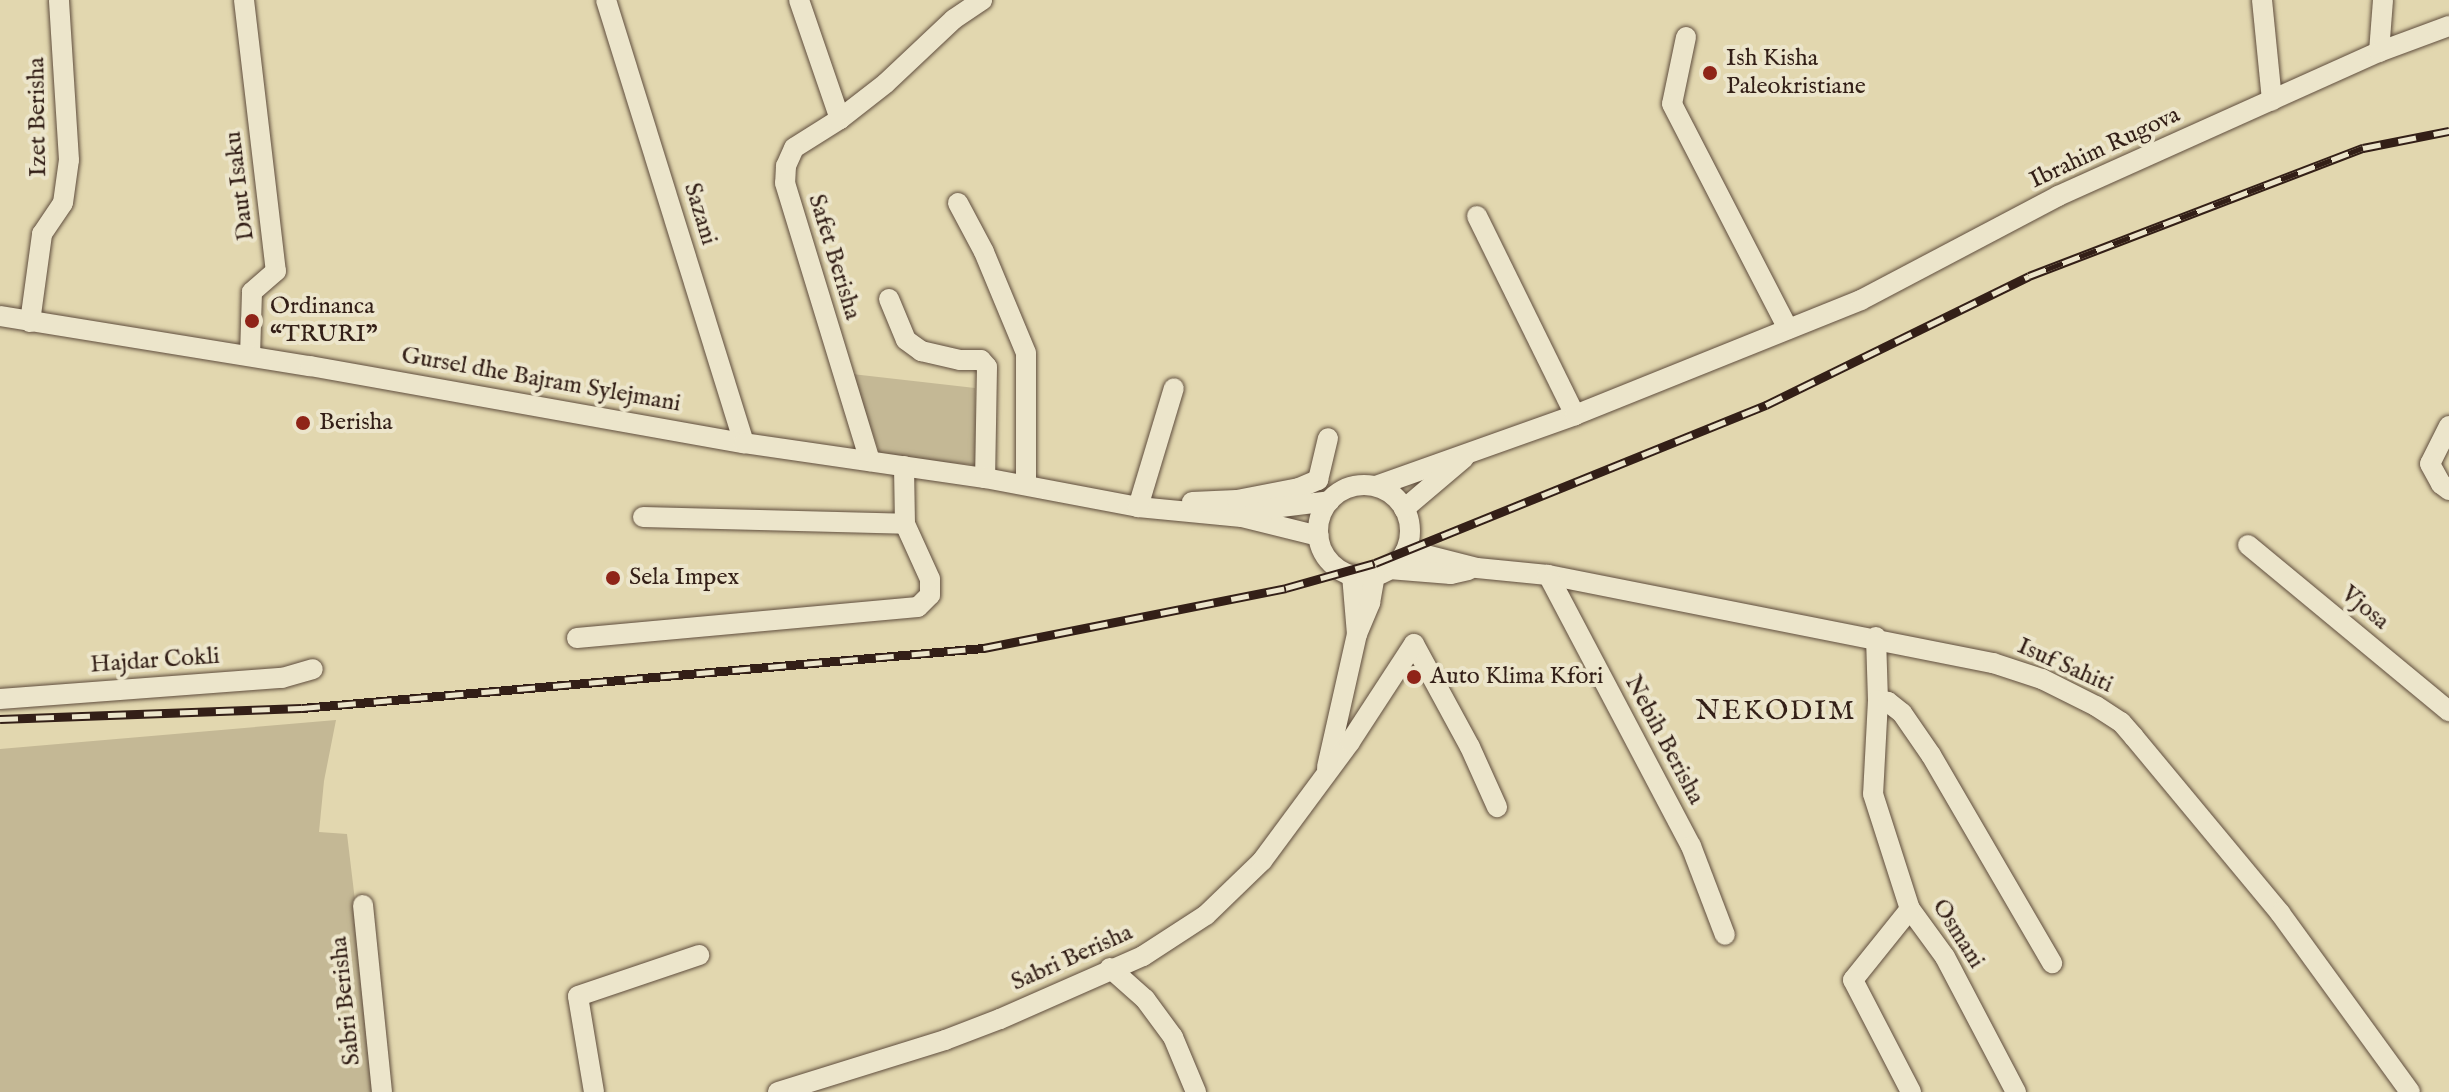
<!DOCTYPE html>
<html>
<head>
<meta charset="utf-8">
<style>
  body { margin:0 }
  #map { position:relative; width:2449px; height:1092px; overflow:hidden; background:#e2d7af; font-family:"IM FELL English",serif }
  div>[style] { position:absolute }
  .green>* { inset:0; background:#c4b895 }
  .roads { filter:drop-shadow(0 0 2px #5f4d3d) drop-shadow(0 0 2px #5f4d3d) }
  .minor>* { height:20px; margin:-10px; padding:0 10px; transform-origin:10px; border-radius:10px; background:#ece5cb }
  .minor>.ring { margin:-10px; padding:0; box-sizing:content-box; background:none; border:20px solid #ece5cb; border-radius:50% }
  .rail>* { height:9px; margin-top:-4.5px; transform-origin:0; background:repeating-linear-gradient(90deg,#ece5cb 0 18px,#331f17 0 36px); box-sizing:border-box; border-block:2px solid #331f17 }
  .dots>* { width:22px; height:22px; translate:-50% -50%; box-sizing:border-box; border:4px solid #ece5cb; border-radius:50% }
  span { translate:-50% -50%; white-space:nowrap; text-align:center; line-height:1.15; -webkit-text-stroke:8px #ece5cb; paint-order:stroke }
  .poi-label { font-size:24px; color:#331f17 }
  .left { translate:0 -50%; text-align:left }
  .street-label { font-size:24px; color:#331f17 }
  .quarter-label { font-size:28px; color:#331f17; letter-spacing:2px }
</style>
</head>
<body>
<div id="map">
  <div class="green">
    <i style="clip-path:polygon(852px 374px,975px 388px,976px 465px,881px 457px)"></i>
    <i style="clip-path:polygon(336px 720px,324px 781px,319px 832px,347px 834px,378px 1092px,0 1092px,0 749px)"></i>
  </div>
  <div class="roads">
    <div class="minor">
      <i style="left:244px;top:0;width:273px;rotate:83.3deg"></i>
      <i style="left:276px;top:271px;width:32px;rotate:139deg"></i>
      <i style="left:252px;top:292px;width:64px;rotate:91.8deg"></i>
      <i style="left:606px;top:0;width:464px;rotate:72.7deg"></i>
      <i style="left:799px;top:0;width:126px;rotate:71deg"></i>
      <i style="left:840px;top:119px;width:54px;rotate:147.8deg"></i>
      <i style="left:794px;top:148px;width:20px;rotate:114deg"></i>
      <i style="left:786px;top:166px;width:17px;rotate:93deg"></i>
      <i style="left:785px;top:183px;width:291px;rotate:73deg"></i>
      <i style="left:2262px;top:0;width:101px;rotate:84.3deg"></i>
      <i style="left:1686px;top:37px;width:68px;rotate:101.8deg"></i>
      <i style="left:1672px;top:104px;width:253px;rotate:62.7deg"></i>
      <i style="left:2379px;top:52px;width:52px;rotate:-85.6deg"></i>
      <i style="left:840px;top:119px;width:58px;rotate:-38deg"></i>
      <i style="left:886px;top:83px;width:93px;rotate:-43.3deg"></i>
      <i style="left:954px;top:19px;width:34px;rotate:-34deg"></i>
      <i style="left:958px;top:203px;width:55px;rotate:62deg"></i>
      <i style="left:984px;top:252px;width:109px;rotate:67.4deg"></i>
      <i style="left:1026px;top:353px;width:132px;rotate:90deg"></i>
      <i style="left:1477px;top:216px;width:222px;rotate:63.8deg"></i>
      <i style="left:889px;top:299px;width:44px;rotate:67.5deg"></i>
      <i style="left:906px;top:340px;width:19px;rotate:36deg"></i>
      <i style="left:921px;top:351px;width:40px;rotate:13deg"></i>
      <i style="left:960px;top:360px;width:21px"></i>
      <i style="left:981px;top:360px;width:9px;rotate:49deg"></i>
      <i style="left:987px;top:367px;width:111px;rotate:91deg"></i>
      <i style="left:0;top:316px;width:314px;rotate:9.2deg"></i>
      <i style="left:310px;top:366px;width:441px;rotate:10.1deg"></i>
      <i style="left:744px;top:443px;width:244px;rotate:8.3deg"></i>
      <i style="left:985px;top:478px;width:156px;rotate:10.7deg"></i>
      <i style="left:1138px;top:507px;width:104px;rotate:5.5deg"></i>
      <i style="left:1242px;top:517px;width:79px;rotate:13.9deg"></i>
      <i style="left:30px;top:322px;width:89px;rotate:-82.2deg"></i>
      <i style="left:42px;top:234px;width:37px;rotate:-56deg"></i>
      <i style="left:63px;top:203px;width:43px;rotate:-82.1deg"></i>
      <i style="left:69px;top:160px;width:160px;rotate:-93.6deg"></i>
      <i style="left:2449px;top:426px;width:42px;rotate:116.6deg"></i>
      <i style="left:2430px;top:464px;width:23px;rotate:61deg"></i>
      <i style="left:2441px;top:484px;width:10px;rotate:37deg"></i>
      <i class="ring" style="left:1318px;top:485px;width:72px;height:72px"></i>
      <i style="left:1376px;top:486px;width:211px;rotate:-19.6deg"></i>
      <i style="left:1575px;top:415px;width:308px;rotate:-21.9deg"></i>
      <i style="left:1861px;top:300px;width:223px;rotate:-27.8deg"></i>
      <i style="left:2058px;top:196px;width:352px;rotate:-24.2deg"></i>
      <i style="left:2379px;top:52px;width:75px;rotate:-20.4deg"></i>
      <i style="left:1192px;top:502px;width:45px;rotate:-2.5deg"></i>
      <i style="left:1237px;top:500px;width:63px;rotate:-11deg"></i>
      <i style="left:1299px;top:488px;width:21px;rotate:-23deg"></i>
      <i style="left:1318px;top:480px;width:43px;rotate:-76.6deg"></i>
      <i style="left:1138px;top:507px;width:124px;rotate:-73.2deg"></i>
      <i style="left:1404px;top:509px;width:79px;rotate:-40.4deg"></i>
      <i style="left:643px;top:517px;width:262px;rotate:1.5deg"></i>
      <i style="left:1244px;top:517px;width:30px;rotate:-17deg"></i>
      <i style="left:1273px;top:508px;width:57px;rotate:-7deg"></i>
      <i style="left:2248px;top:545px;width:261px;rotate:39.6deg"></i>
      <i style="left:1406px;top:550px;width:73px;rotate:14.2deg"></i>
      <i style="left:1477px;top:568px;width:71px;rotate:5.6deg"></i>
      <i style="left:1548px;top:575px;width:454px;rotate:11.2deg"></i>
      <i style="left:1993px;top:663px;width:52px;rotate:18.1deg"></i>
      <i style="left:2042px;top:679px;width:60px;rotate:26.6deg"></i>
      <i style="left:2096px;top:706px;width:30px;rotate:33deg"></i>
      <i style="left:2121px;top:722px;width:20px;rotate:49deg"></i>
      <i style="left:2134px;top:737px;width:229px;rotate:50.3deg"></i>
      <i style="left:2280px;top:913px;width:221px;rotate:54deg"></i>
      <i style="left:1389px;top:569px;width:62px;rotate:4.6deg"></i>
      <i style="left:1451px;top:574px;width:18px;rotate:-13deg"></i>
      <i style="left:1352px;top:575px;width:59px;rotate:85.2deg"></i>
      <i style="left:1548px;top:575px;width:306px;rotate:62.2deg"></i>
      <i style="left:1691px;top:846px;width:95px;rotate:69.1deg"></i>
      <i style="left:1876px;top:637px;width:63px;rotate:88.2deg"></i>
      <i style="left:1878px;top:700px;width:94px;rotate:93deg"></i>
      <i style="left:1873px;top:794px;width:121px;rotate:72.2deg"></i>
      <i style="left:1910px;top:909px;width:59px;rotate:53.9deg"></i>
      <i style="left:1945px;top:957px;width:153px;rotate:62.3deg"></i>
      <i style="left:577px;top:638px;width:342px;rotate:-5.2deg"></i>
      <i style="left:918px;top:607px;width:17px;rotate:-45deg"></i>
      <i style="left:930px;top:595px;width:16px;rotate:-90deg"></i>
      <i style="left:930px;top:579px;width:60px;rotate:-114.4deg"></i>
      <i style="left:905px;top:524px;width:58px;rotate:-91deg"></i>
      <i style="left:1414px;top:644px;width:117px;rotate:61.5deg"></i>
      <i style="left:1470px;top:747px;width:66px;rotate:65.8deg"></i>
      <i style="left:0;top:699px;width:283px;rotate:-4.3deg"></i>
      <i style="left:282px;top:678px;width:32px;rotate:-16deg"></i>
      <i style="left:1878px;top:700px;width:10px;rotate:11deg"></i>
      <i style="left:1888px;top:702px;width:18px;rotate:38deg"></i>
      <i style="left:1902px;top:713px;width:51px;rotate:55.4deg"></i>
      <i style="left:1931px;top:755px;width:241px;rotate:59.8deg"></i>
      <i style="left:1327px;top:767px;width:136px;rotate:-77.3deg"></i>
      <i style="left:1357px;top:634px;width:34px;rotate:-67deg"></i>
      <i style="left:1370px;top:603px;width:27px;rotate:-80deg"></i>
      <i style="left:363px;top:905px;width:188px;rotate:84.2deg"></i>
      <i style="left:1910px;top:909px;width:91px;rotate:128.8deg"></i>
      <i style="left:1853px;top:980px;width:126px;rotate:62.6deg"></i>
      <i style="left:1110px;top:968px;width:47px;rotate:41.5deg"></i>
      <i style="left:1145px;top:999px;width:47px;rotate:53.6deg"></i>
      <i style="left:1173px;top:1037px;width:60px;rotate:67.3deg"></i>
      <i style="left:594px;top:1092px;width:97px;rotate:-99.5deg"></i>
      <i style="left:578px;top:996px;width:128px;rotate:-18.7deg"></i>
      <i style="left:778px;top:1092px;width:175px;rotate:-17.3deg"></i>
      <i style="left:945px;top:1040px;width:59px;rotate:-20.9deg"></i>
      <i style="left:1000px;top:1019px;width:156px;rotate:-23.8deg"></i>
      <i style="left:1143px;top:956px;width:75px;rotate:-33.1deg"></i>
      <i style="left:1206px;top:915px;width:78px;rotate:-44deg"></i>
      <i style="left:1262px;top:861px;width:148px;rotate:-53.5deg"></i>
      <i style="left:1350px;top:742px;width:117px;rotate:-56.9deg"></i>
    </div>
  </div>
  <div class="rail">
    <i style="left:0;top:719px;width:302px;rotate:-2.1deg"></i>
    <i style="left:302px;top:708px;width:685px;rotate:-5.03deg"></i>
    <i style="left:984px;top:648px;width:308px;rotate:-11.2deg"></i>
    <i style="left:1286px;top:588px;width:92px;rotate:-15.7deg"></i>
    <i style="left:1375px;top:563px;width:422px;rotate:-22deg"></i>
    <i style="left:1766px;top:405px;width:293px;rotate:-26.1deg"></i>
    <i style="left:2029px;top:276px;width:358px;rotate:-21deg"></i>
    <i style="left:2363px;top:148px;width:88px;rotate:-11.2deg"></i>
  </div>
  <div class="dots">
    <i style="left:1710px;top:73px;background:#8f2418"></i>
    <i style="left:252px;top:321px;background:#8f2418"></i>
    <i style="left:303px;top:423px;background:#8f2418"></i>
    <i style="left:613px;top:578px;background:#8f2418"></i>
    <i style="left:1414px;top:677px;background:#8f2418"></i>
  </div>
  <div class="poi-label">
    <span class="left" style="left:1726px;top:73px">Ish Kisha<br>Paleokristiane</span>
    <span class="left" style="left:270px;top:321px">Ordinanca<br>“TRURI”</span>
    <span class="left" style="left:319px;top:423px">Berisha</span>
    <span class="left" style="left:629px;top:578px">Sela Impex</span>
    <span class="left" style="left:1430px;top:677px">Auto Klima Kfori</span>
  </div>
  <div class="street-label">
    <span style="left:38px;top:117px;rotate:-91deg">Izet Berisha</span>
    <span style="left:2105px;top:148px;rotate:-25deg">Ibrahim Rugova</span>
    <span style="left:240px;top:186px;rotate:-97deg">Daut Isaku</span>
    <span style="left:700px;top:214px;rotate:73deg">Sazani</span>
    <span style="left:834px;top:257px;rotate:73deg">Safet Berisha</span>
    <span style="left:541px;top:380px;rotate:10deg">Gursel dhe Bajram Sylejmani</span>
    <span style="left:2365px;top:608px;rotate:40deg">Vjosa</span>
    <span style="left:155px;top:661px;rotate:-4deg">Hajdar Cokli</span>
    <span style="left:2065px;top:666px;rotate:24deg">Isuf Sahiti</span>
    <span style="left:1664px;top:740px;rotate:62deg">Nebih Berisha</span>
    <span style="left:1958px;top:934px;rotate:58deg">Osmani</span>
    <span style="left:1072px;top:958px;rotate:-24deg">Sabri Berisha</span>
    <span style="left:346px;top:1001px;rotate:-96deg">Sabri Berisha</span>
  </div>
  <div class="quarter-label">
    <span style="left:1776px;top:712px">NEKODIM</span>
  </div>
</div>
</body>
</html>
